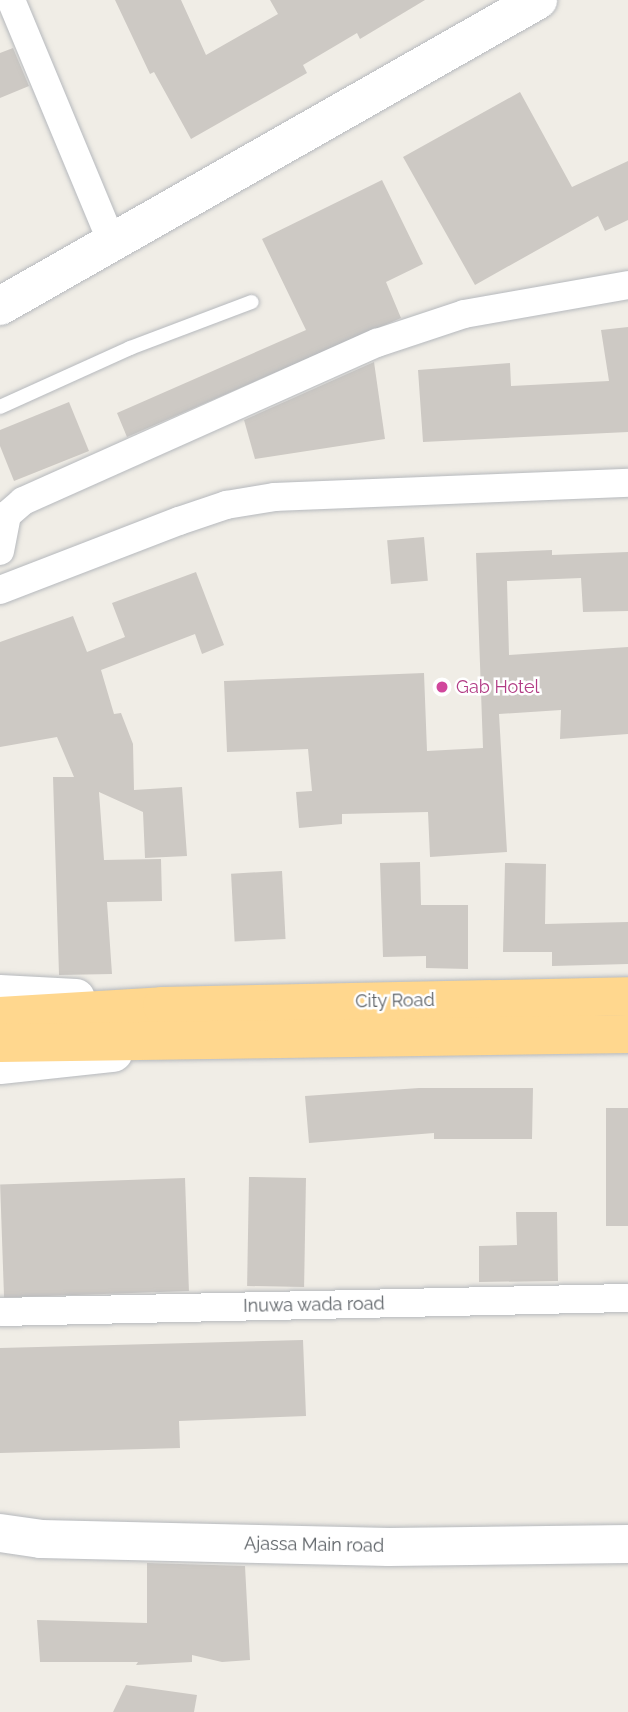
<!DOCTYPE html>
<html>
<head>
<meta charset="utf-8">
<style>
  body { margin:0 }
  #map { position:relative; width:628px; height:1712px; overflow:hidden; background:#f0ede6; font-family:Raleway,sans-serif }
  div>[style] { position:absolute }
  .building>* { inset:0; background:#cdc9c4; transform-origin:0 0 }
  .roads { filter:drop-shadow(0 0 2px #b6b9bd) drop-shadow(0 0 2px #b6b9bd) }
  .lane>* { height:14px; margin:-7px; padding:0 7px; transform-origin:7px; border-radius:7px; background:#fff }
  .street>* { height:28px; margin:-14px; padding:0 14px; transform-origin:14px; border-radius:14px; background:#fff }
  .secondary>* { height:38px; margin:-19px; padding:0 19px; transform-origin:19px; border-radius:19px; background:#fff }
  .highway>* { height:38px; margin:-19px; padding:0 19px; transform-origin:19px; border-radius:19px; background:#ffd78e }
  .dots>* { width:19px; height:19px; translate:-50% -50%; box-sizing:border-box; border:4px solid #fff; border-radius:50% }
  span { translate:-50% -50%; white-space:nowrap; text-align:center; line-height:1.15; -webkit-text-stroke:5px #fff; paint-order:stroke }
  .hotel-label { font-size:18px; color:#b23c85 }
  .left { translate:0 -50%; text-align:left }
  .street-label { font-size:18px; color:#5d6267 }
</style>
</head>
<body>
<div id="map">
  <div class="building">
    <i style="clip-path:polygon(115px 0,181px 0,206px 55px,278px 14px,270px 0,425px 0,360px 39px,357px 33px,303px 65px,307px 73px,191px 139px,154px 72px,150px 74px)"></i>
    <i style="clip-path:polygon(13px 48px,29px 86px,0 98px,0 53px)"></i>
    <i style="clip-path:polygon(520px 92px,572px 187px,628px 161px,628px 220px,605px 231px,598px 216px,475px 285px,403px 157px)"></i>
    <i style="clip-path:polygon(382px 180px,423px 264px,386px 282px,401px 318px,127px 437px,117px 413px,306px 330px,262px 239px)"></i>
    <i style="clip-path:polygon(628px 327px,628px 432px,423px 442px,418px 370px,510px 363px,511px 386px,609px 381px,601px 330px)"></i>
    <i style="clip-path:polygon(374px 362px,385px 439px,255px 459px,244px 420px)"></i>
    <i style="clip-path:polygon(69px 402px,89px 451px,14px 481px,0 446px,0 430px)"></i>
    <i style="left:424px;top:537px;width:44px;height:37px;rotate:85deg"></i>
    <i style="clip-path:polygon(552px 550px,552px 555px,628px 552px,628px 611px,583px 612px,581px 578px,507px 581px,509px 655px,628px 647px,628px 734px,560px 739px,561px 710px,499px 714px,507px 852px,430px 857px,428px 812px,342px 814px,342px 824px,299px 828px,296px 792px,312px 791px,308px 749px,227px 752px,224px 681px,424px 673px,427px 751px,483px 748px,476px 553px)"></i>
    <i style="clip-path:polygon(196px 572px,224px 645px,202px 654px,195px 634px,101px 670px,114px 714px,121px 713px,133px 744px,134px 790px,182px 787px,187px 856px,145px 858px,143px 812px,99px 792px,104px 860px,161px 859px,162px 901px,107px 902px,112px 974px,59px 975px,53px 777px,74px 777px,57px 737px,0 747px,0 642px,73px 616px,87px 652px,125px 637px,112px 603px)"></i>
    <i style="clip-path:polygon(420px 862px,421px 905px,468px 905px,468px 969px,426px 968px,426px 956px,383px 957px,380px 863px)"></i>
    <i style="clip-path:polygon(505px 863px,546px 864px,545px 924px,628px 922px,628px 964px,552px 966px,552px 952px,503px 952px)"></i>
    <i style="left:282px;top:871px;width:68px;height:51px;rotate:87deg"></i>
    <i style="clip-path:polygon(419px 1088px,533px 1088px,532px 1139px,434px 1139px,434px 1133px,309px 1143px,305px 1096px)"></i>
    <i style="left:628px;top:1108px;width:118px;height:22px;rotate:90deg"></i>
    <i style="left:249px;top:1177px;width:57px;height:109px;rotate:1deg"></i>
    <i style="left:185px;top:1178px;width:113px;height:185px;rotate:88deg"></i>
    <i style="clip-path:polygon(516px 1212px,557px 1212px,558px 1281px,479px 1282px,479px 1246px,517px 1245px)"></i>
    <i style="clip-path:polygon(303px 1340px,306px 1416px,179px 1421px,180px 1448px,0 1453px,0 1348px)"></i>
    <i style="clip-path:polygon(147px 1563px,245px 1566px,250px 1660px,222px 1662px,192px 1655px,192px 1662px,136px 1665px,138px 1662px,40px 1662px,37px 1620px,147px 1623px)"></i>
    <i style="clip-path:polygon(126px 1685px,197px 1695px,194px 1712px,113px 1712px)"></i>
  </div>
  <div class="roads">
    <div class="lane">
      <i style="left:0;top:407px;width:143px;rotate:-24.4deg"></i>
      <i style="left:130px;top:348px;width:130px;rotate:-20.7deg"></i>
    </div>
    <div class="street">
      <i style="left:11px;top:0;width:263px;rotate:67.4deg"></i>
      <i style="left:0;top:551px;width:37px;rotate:-79deg"></i>
      <i style="left:7px;top:515px;width:21px;rotate:-41deg"></i>
      <i style="left:23px;top:501px;width:388px;rotate:-24.1deg"></i>
      <i style="left:377px;top:343px;width:92px;rotate:-18.4deg"></i>
      <i style="left:464px;top:314px;width:167px;rotate:-10deg"></i>
      <i style="left:0;top:590px;width:192px;rotate:-21.1deg"></i>
      <i style="left:179px;top:521px;width:50px;rotate:-18.8deg"></i>
      <i style="left:226px;top:505px;width:50px;rotate:-9.3deg"></i>
      <i style="left:275px;top:497px;width:353px;rotate:-2.3deg"></i>
      <i style="left:0;top:1312px;width:628px;rotate:-1.28deg"></i>
    </div>
    <div class="secondary">
      <i style="left:0;top:306px;width:619px;rotate:-29.63deg"></i>
      <i style="left:0;top:994px;width:76px;rotate:3deg"></i>
      <i style="left:0;top:1065px;width:114px;rotate:-6.1deg"></i>
      <i style="left:0;top:1533px;width:41px;rotate:8.3deg"></i>
      <i style="left:41px;top:1539px;width:348px;rotate:1.3deg"></i>
      <i style="left:389px;top:1547px;width:239px;rotate:-0.7deg"></i>
    </div>
    <div class="highway">
      <i style="left:0;top:1016px;width:162px;rotate:-3.5deg"></i>
      <i style="left:162px;top:1006px;width:466px;rotate:-1.2deg"></i>
      <i style="left:0;top:1043px;width:628px;rotate:-0.82deg"></i>
    </div>
  </div>
  <div class="dots">
    <i style="left:442px;top:687px;background:#d1479c"></i>
  </div>
  <div class="hotel-label">
    <span class="left" style="left:456px;top:687px">Gab Hotel</span>
  </div>
  <div class="street-label">
    <span style="left:395px;top:1001px;rotate:-1deg">City Road</span>
    <span style="left:314px;top:1305px;rotate:-1deg">Inuwa wada road</span>
    <span style="left:314px;top:1545px;rotate:1deg">Ajassa Main road</span>
  </div>
</div>
</body>
</html>
